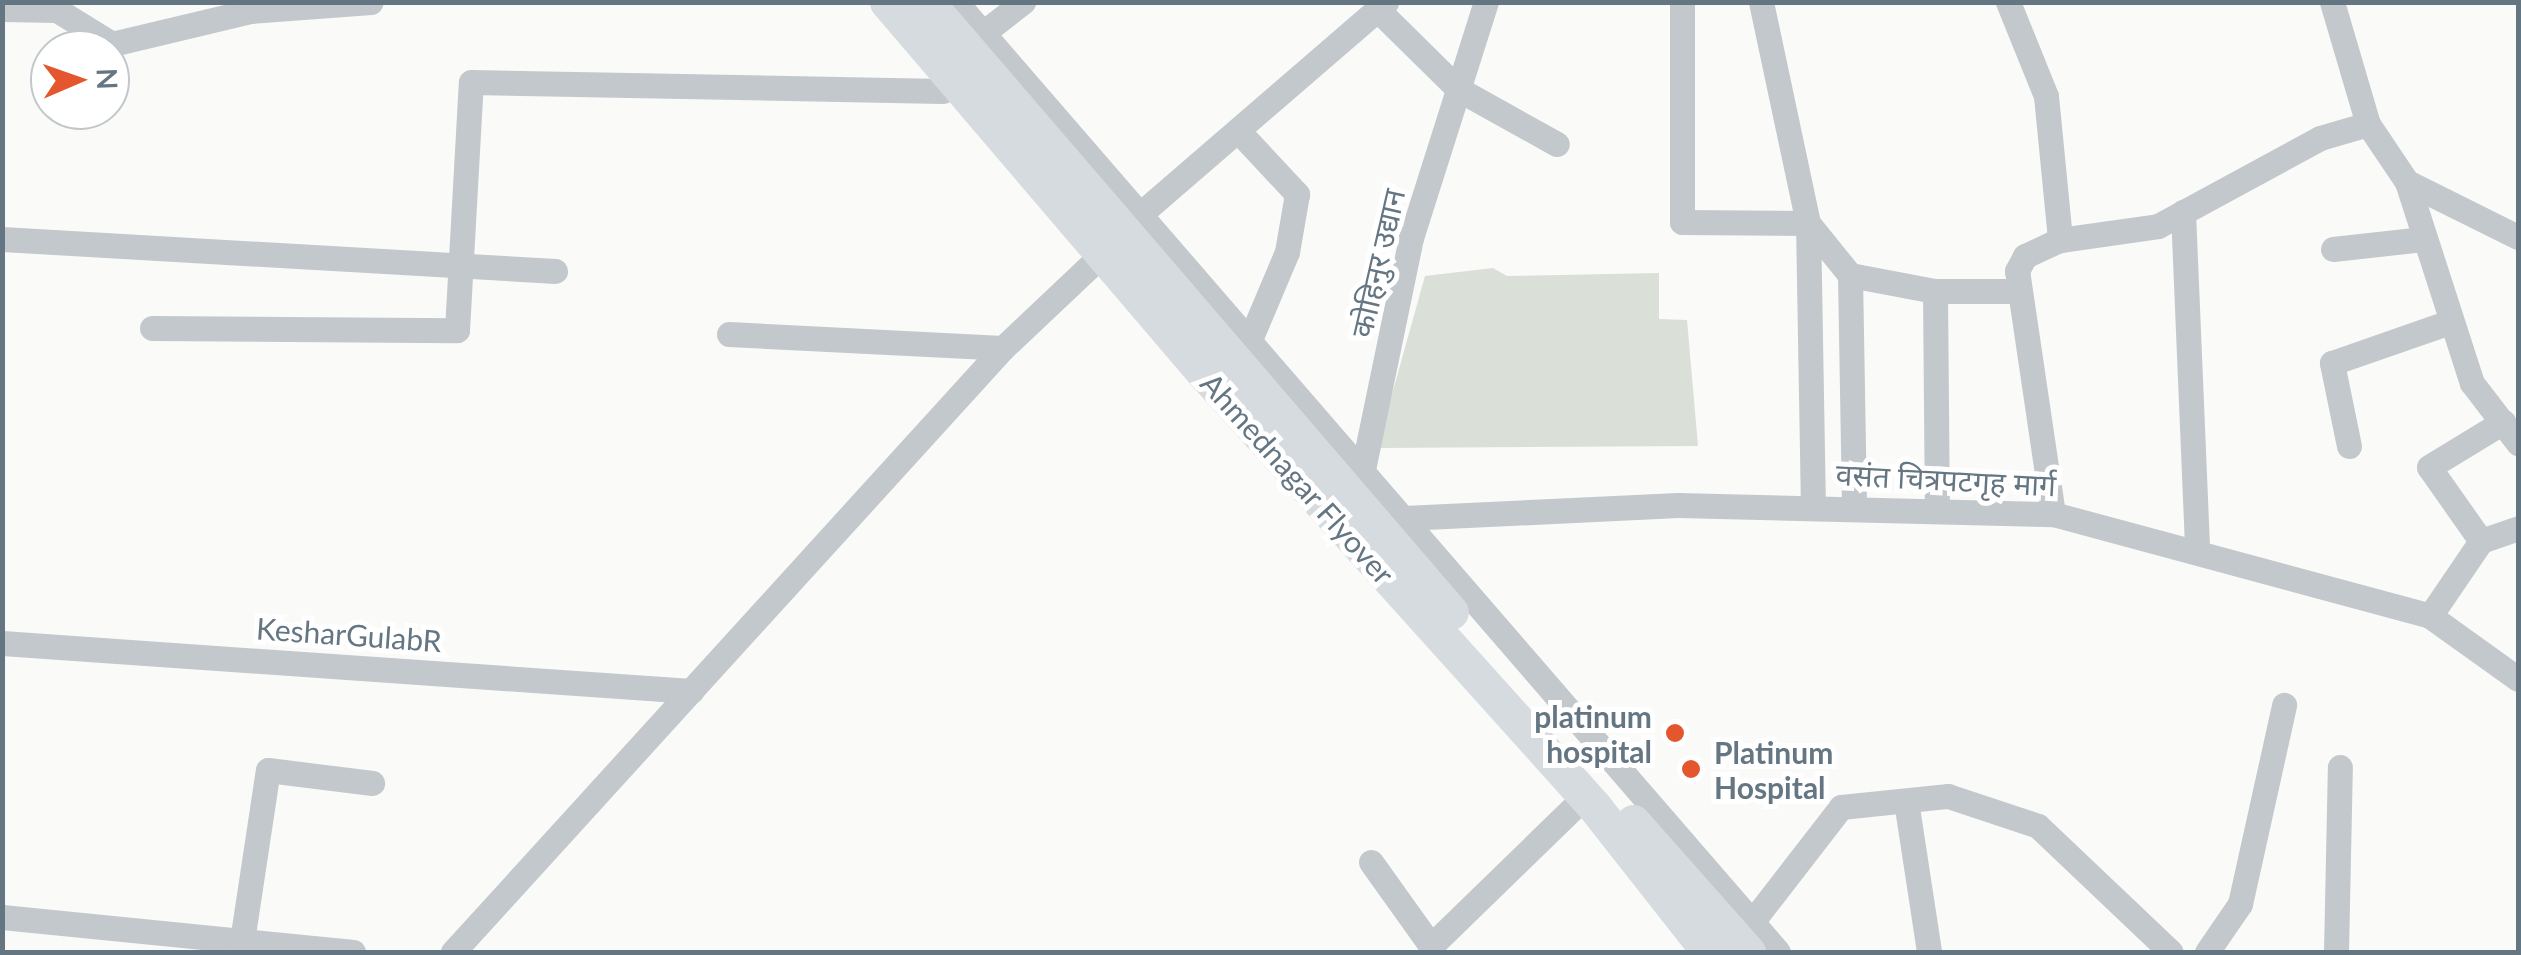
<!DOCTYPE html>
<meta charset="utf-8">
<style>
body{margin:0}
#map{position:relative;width:2521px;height:955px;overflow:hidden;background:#fafaf8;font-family:Lato,"Noto Sans Devanagari",sans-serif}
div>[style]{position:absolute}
.green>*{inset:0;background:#dadfd7}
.minor>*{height:25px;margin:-12.5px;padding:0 12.5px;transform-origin:12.5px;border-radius:12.5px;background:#c3c8cc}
.highway>*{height:35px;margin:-17.5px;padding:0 17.5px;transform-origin:17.5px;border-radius:17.5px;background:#d6dbdf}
.dots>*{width:28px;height:28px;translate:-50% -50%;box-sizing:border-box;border:5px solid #fff;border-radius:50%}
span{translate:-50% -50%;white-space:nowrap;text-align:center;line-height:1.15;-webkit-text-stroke:10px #fff;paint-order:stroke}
.street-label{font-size:30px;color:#657683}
.poi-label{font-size:30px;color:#657683;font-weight:700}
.right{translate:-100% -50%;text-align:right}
.left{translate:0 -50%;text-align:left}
.frame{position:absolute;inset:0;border:5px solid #657683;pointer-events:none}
.north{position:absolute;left:30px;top:30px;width:100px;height:100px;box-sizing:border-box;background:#fff;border:2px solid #c1c8cd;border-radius:50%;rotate:88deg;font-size:28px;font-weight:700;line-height:40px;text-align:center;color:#657683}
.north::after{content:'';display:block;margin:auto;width:35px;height:45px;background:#e4572e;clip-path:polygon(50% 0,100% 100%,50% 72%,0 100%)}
</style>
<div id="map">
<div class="green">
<i style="clip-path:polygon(1493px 268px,1507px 276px,1659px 273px,1659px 319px,1687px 320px,1698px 446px,1377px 448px,1425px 276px)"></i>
</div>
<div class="minor">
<i style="left:956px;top:2px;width:1256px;rotate:49.13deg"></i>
<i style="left:1682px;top:2px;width:220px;rotate:90deg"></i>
<i style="left:1682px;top:222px;width:126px;rotate:0.5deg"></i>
<i style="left:1808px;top:223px;width:281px;rotate:89deg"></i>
<i style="left:1761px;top:2px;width:226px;rotate:78deg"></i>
<i style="left:1808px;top:223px;width:67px;rotate:51.1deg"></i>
<i style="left:1850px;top:275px;width:86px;rotate:10.7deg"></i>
<i style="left:1935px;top:291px;width:84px"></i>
<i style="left:2008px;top:2px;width:101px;rotate:68deg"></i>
<i style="left:2046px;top:96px;width:145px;rotate:84.4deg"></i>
<i style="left:2332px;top:2px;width:127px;rotate:73.6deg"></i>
<i style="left:2368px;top:124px;width:70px;rotate:56.1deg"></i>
<i style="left:2407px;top:182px;width:211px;rotate:72.1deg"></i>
<i style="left:2472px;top:383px;width:76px;rotate:52.5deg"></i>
<i style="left:2px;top:9px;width:55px;rotate:1deg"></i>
<i style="left:57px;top:10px;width:65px;rotate:31.7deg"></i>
<i style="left:112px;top:44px;width:143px;rotate:-13.4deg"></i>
<i style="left:251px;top:11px;width:120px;rotate:-4.3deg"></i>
<i style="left:1378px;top:10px;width:112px;rotate:44.6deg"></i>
<i style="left:1458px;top:89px;width:113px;rotate:29.1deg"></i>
<i style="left:983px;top:33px;width:51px;rotate:-37.8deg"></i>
<i style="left:1242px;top:135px;width:81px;rotate:47deg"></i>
<i style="left:1297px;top:194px;width:59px;rotate:99.8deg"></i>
<i style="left:1287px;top:252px;width:90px;rotate:112.9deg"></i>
<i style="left:2407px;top:182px;width:124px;rotate:26.4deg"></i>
<i style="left:2183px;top:212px;width:336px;rotate:87.6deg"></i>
<i style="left:1138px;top:216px;width:328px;rotate:-40.8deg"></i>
<i style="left:2px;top:239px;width:554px;rotate:3.31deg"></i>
<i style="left:2333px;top:249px;width:91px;rotate:-6.3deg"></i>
<i style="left:1850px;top:275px;width:228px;rotate:89deg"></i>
<i style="left:1935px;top:291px;width:214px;rotate:89.5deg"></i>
<i style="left:152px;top:328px;width:305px;rotate:0.4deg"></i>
<i style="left:457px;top:330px;width:248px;rotate:-86.8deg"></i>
<i style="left:471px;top:82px;width:472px;rotate:1.1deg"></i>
<i style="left:729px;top:334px;width:274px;rotate:2.9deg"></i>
<i style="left:2349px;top:446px;width:85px;rotate:-101.6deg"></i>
<i style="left:2332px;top:363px;width:125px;rotate:-19.2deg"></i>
<i style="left:1360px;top:484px;width:251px;rotate:-78.3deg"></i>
<i style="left:1411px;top:238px;width:248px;rotate:-72.4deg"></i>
<i style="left:2053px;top:514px;width:246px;rotate:-98.4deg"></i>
<i style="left:2017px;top:271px;width:17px;rotate:-62deg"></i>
<i style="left:2025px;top:256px;width:38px;rotate:-25deg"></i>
<i style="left:2060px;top:240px;width:99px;rotate:-8.1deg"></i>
<i style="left:2158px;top:226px;width:184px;rotate:-28.5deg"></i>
<i style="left:2320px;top:138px;width:50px;rotate:-16.3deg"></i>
<i style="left:1394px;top:526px;width:13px;rotate:-39deg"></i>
<i style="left:1404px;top:518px;width:274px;rotate:-2.7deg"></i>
<i style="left:1678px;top:505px;width:375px;rotate:1.4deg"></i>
<i style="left:2053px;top:514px;width:391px;rotate:15.1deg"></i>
<i style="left:2430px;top:616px;width:108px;rotate:35.6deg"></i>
<i style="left:2481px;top:541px;width:90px;rotate:-125.1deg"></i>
<i style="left:2429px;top:467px;width:87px;rotate:-31.3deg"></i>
<i style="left:2430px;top:616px;width:91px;rotate:-55.8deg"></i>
<i style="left:2481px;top:541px;width:39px;rotate:-19deg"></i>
<i style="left:2px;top:643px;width:691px;rotate:3.99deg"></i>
<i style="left:1906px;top:801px;width:153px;rotate:81.3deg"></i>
<i style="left:1371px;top:862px;width:103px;rotate:54.5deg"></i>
<i style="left:1431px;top:946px;width:198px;rotate:-44.2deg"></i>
<i style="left:2px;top:917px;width:353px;rotate:5.7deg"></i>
<i style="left:1752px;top:922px;width:145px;rotate:-52.3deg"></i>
<i style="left:1841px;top:807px;width:108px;rotate:-5.9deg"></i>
<i style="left:1948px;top:796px;width:95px;rotate:18.4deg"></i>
<i style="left:2038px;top:826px;width:183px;rotate:43.5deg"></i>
<i style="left:242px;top:941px;width:173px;rotate:-81.4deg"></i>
<i style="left:268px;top:770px;width:105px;rotate:7.1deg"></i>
<i style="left:453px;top:952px;width:817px;rotate:-47.68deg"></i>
<i style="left:1003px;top:348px;width:124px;rotate:-43.4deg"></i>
<i style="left:2207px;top:952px;width:58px;rotate:-55.5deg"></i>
<i style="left:2240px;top:904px;width:204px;rotate:-77.5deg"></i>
<i style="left:2336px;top:952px;width:185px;rotate:-88.8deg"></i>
</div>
<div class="highway">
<i style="left:887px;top:2px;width:488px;rotate:49.5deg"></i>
<i style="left:1204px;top:373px;width:583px;rotate:47.99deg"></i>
<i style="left:1594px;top:806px;width:186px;rotate:51.8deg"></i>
<i style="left:927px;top:2px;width:804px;rotate:49.34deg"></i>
<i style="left:1633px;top:822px;width:174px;rotate:48.5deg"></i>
</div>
<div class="dots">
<i style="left:1675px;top:733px;background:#e4572e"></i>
<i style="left:1691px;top:769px;background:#e4572e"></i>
</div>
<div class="street-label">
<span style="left:1377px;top:263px;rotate:-77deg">कोहिनुर उद्यान</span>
<span style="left:1298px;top:478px;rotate:48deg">Ahmednagar Flyover</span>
<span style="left:1946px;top:479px;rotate:3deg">वसंत चित्रपटगृह मार्ग</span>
<span style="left:349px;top:634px;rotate:4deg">KesharGulabR</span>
</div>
<div class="poi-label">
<span class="right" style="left:1652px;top:733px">platinum<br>hospital</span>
<span class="left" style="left:1714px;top:769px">Platinum<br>Hospital</span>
</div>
<div class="frame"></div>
<div class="north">N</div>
</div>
